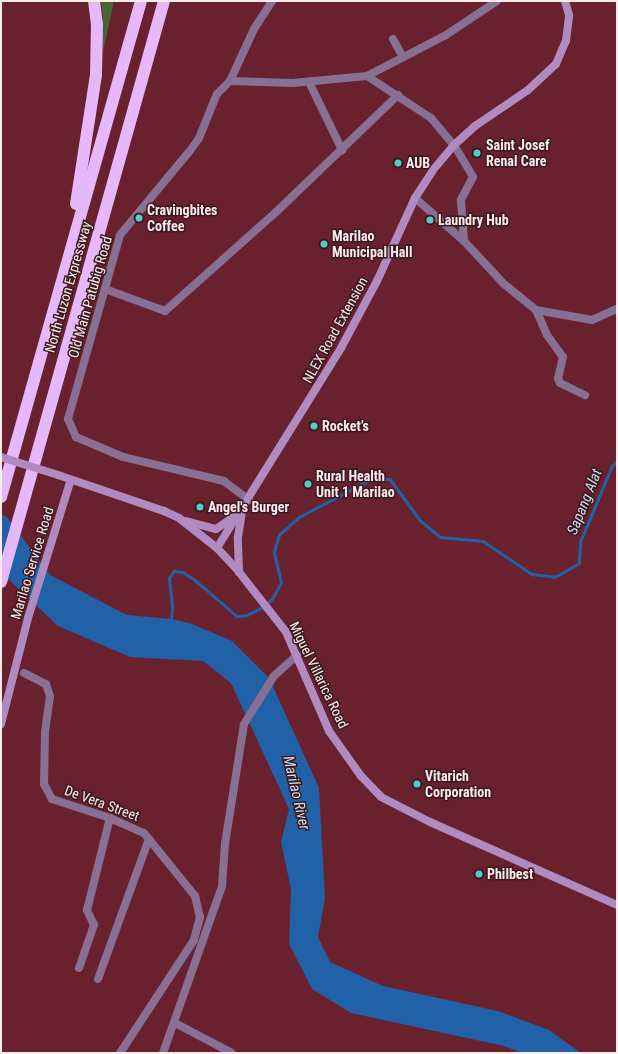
<!DOCTYPE html>
<meta charset="utf-8">
<style>
body{margin:0}
#map{position:relative;width:618px;height:1054px;overflow:hidden;background:#6a212e;font-family:"Roboto Condensed",sans-serif}
div>[style]{position:absolute}
.green>*{inset:0;background:#486434}
.water>*{inset:0;background:#2161a7}
.stream>*{height:2.5px;margin:-1.25px;padding:0 1.25px;transform-origin:1.25px;border-radius:1.25px;background:#2161a7}
.street>*{height:8px;margin:-4px;padding:0 4px;transform-origin:4px;border-radius:4px;background:#877093}
.secondary>*{height:8px;margin:-4px;padding:0 4px;transform-origin:4px;border-radius:4px;background:#af8bc2}
.highway>*{height:12px;margin:-6px;padding:0 6px;transform-origin:6px;border-radius:6px;background:#e4b8fb}
.secondary-bridge>*{height:8px;margin:-4px;padding:0 4px;transform-origin:4px;border-radius:4px;background:#af8bc2}
.dots>*{width:11px;height:11px;translate:-50% -50%;box-sizing:border-box;border:2px solid #3a1a1e;border-radius:50%}
span{translate:-50% -50%;white-space:nowrap;text-align:center;line-height:1.15;-webkit-text-stroke:3px #3a1a1e;paint-order:stroke}
.poi-label{font-size:14px;color:#fdeaeb;font-weight:700}
.left{translate:0 -50%;text-align:left}
.street-label{font-size:14px;color:#fdeaeb}
.water-label{font-size:15px;color:#cedef1;font-style:italic}
.frame{position:absolute;inset:0;border:2px solid #fdeaeb;pointer-events:none}
</style>
<div id="map">
<div class="green">
<i style="clip-path:polygon(101px 1px,114px 1px,103px 52px,97px 49px,103px 18px)"></i>
</div>
<div class="water">
<i style="clip-path:polygon(1px 514px,7px 517px,50px 575px,127px 615px,172px 619px,192px 624px,232px 641px,269px 678px,319px 788px,325px 898px,318px 937px,330px 962px,383px 986px,498px 1011px,549px 1030px,581px 1053px,522px 1053px,504px 1046px,351px 1013px,312px 989px,289px 944px,291px 889px,281px 842px,289px 809px,231px 683px,203px 661px,130px 657px,58px 626px,1px 572px)"></i>
</div>
<div class="stream">
<i style="left:171px;top:621px;width:14px;rotate:-86deg"></i>
<i style="left:172px;top:607px;width:29px;rotate:-96deg"></i>
<i style="left:169px;top:578px;width:9px;rotate:-54deg"></i>
<i style="left:174px;top:571px;width:9px;rotate:6deg"></i>
<i style="left:183px;top:572px;width:14px;rotate:34deg"></i>
<i style="left:195px;top:580px;width:55px;rotate:40.6deg"></i>
<i style="left:237px;top:616px;width:10px;rotate:-6deg"></i>
<i style="left:247px;top:615px;width:16px;rotate:-27deg"></i>
<i style="left:261px;top:608px;width:14px;rotate:-39deg"></i>
<i style="left:272px;top:599px;width:18px;rotate:-61deg"></i>
<i style="left:281px;top:583px;width:32px;rotate:-103deg"></i>
<i style="left:274px;top:552px;width:18px;rotate:-74deg"></i>
<i style="left:279px;top:535px;width:27px;rotate:-42deg"></i>
<i style="left:299px;top:517px;width:84px;rotate:-27.8deg"></i>
<i style="left:373px;top:478px;width:17px;rotate:3deg"></i>
<i style="left:390px;top:479px;width:51px;rotate:53.8deg"></i>
<i style="left:420px;top:520px;width:26px;rotate:40deg"></i>
<i style="left:440px;top:537px;width:43px;rotate:5.3deg"></i>
<i style="left:483px;top:541px;width:59px;rotate:34deg"></i>
<i style="left:532px;top:574px;width:23px;rotate:7deg"></i>
<i style="left:555px;top:577px;width:28px;rotate:-30deg"></i>
<i style="left:579px;top:563px;width:21px;rotate:-87deg"></i>
<i style="left:580px;top:542px;width:82px;rotate:-67.2deg"></i>
<i style="left:612px;top:466px;width:7px;rotate:-45deg"></i>
</div>
<div class="street">
<i style="left:393px;top:39px;width:21px;rotate:61deg"></i>
<i style="left:367px;top:76px;width:77px;rotate:33.3deg"></i>
<i style="left:431px;top:118px;width:35px;rotate:50deg"></i>
<i style="left:454px;top:145px;width:37px;rotate:59deg"></i>
<i style="left:473px;top:177px;width:26px;rotate:118deg"></i>
<i style="left:461px;top:200px;width:41px;rotate:85.8deg"></i>
<i style="left:464px;top:241px;width:59px;rotate:47.1deg"></i>
<i style="left:504px;top:284px;width:41px;rotate:39.1deg"></i>
<i style="left:536px;top:310px;width:27px;rotate:66deg"></i>
<i style="left:547px;top:335px;width:27px;rotate:54deg"></i>
<i style="left:563px;top:357px;width:22px;rotate:103deg"></i>
<i style="left:558px;top:378px;width:5px;rotate:68deg"></i>
<i style="left:560px;top:383px;width:28px;rotate:26deg"></i>
<i style="left:230px;top:81px;width:57px;rotate:-65.2deg"></i>
<i style="left:254px;top:29px;width:33px;rotate:-57deg"></i>
<i style="left:309px;top:82px;width:76px;rotate:64.1deg"></i>
<i style="left:415px;top:198px;width:65px;rotate:41.3deg"></i>
<i style="left:105px;top:289px;width:64px;rotate:20.1deg"></i>
<i style="left:165px;top:311px;width:146px;rotate:-41.7deg"></i>
<i style="left:274px;top:214px;width:172px;rotate:-43.8deg"></i>
<i style="left:536px;top:310px;width:57px;rotate:10.1deg"></i>
<i style="left:592px;top:320px;width:27px;rotate:-24deg"></i>
<i style="left:249px;top:500px;width:31px;rotate:-143deg"></i>
<i style="left:224px;top:481px;width:104px;rotate:-166.6deg"></i>
<i style="left:123px;top:457px;width:51px;rotate:-156.9deg"></i>
<i style="left:76px;top:437px;width:20px;rotate:-114deg"></i>
<i style="left:68px;top:419px;width:191px;rotate:-74.2deg"></i>
<i style="left:120px;top:235px;width:108px;rotate:-50.3deg"></i>
<i style="left:189px;top:152px;width:17px;rotate:-54deg"></i>
<i style="left:199px;top:138px;width:48px;rotate:-67.8deg"></i>
<i style="left:217px;top:94px;width:18px;rotate:-45deg"></i>
<i style="left:230px;top:81px;width:63px;rotate:1.8deg"></i>
<i style="left:293px;top:83px;width:74px;rotate:-5.4deg"></i>
<i style="left:367px;top:76px;width:89px;rotate:-27.4deg"></i>
<i style="left:446px;top:35px;width:61px;rotate:-33.7deg"></i>
<i style="left:24px;top:673px;width:25px;rotate:27deg"></i>
<i style="left:46px;top:684px;width:13px;rotate:72deg"></i>
<i style="left:50px;top:696px;width:37px;rotate:98deg"></i>
<i style="left:45px;top:733px;width:51px;rotate:91.1deg"></i>
<i style="left:44px;top:784px;width:17px;rotate:62deg"></i>
<i style="left:52px;top:799px;width:61px;rotate:18.1deg"></i>
<i style="left:110px;top:818px;width:37px;rotate:24deg"></i>
<i style="left:144px;top:833px;width:81px;rotate:51deg"></i>
<i style="left:195px;top:896px;width:22px;rotate:77deg"></i>
<i style="left:200px;top:917px;width:24px;rotate:105deg"></i>
<i style="left:194px;top:940px;width:135px;rotate:123.2deg"></i>
<i style="left:79px;top:968px;width:46px;rotate:-70.8deg"></i>
<i style="left:94px;top:925px;width:17px;rotate:-115deg"></i>
<i style="left:87px;top:910px;width:95px;rotate:-76deg"></i>
<i style="left:98px;top:979px;width:149px;rotate:-70deg"></i>
<i style="left:175px;top:1023px;width:64px;rotate:27.8deg"></i>
<i style="left:163px;top:1053px;width:177px;rotate:-70.5deg"></i>
<i style="left:222px;top:886px;width:42px;rotate:-85.9deg"></i>
<i style="left:225px;top:844px;width:121px;rotate:-81deg"></i>
<i style="left:244px;top:724px;width:57px;rotate:-58deg"></i>
<i style="left:274px;top:676px;width:31px;rotate:-42deg"></i>
</div>
<div class="secondary">
<i style="left:58px;top:475px;width:112px;rotate:18.8deg"></i>
<i style="left:164px;top:511px;width:17px;rotate:25deg"></i>
<i style="left:179px;top:518px;width:48px;rotate:38.3deg"></i>
<i style="left:217px;top:548px;width:33px;rotate:47deg"></i>
<i style="left:239px;top:572px;width:76px;rotate:51.9deg"></i>
<i style="left:286px;top:632px;width:108px;rotate:66.5deg"></i>
<i style="left:329px;top:731px;width:55px;rotate:54.6deg"></i>
<i style="left:361px;top:776px;width:29px;rotate:46deg"></i>
<i style="left:381px;top:797px;width:55px;rotate:27deg"></i>
<i style="left:430px;top:822px;width:205px;rotate:23.9deg"></i>
<i style="left:186px;top:521px;width:31px;rotate:15deg"></i>
<i style="left:216px;top:529px;width:23px;rotate:-34deg"></i>
<i style="left:217px;top:548px;width:235px;rotate:-58.2deg"></i>
<i style="left:341px;top:348px;width:76px;rotate:-61.8deg"></i>
<i style="left:377px;top:281px;width:91px;rotate:-65.4deg"></i>
<i style="left:415px;top:198px;width:33px;rotate:-57deg"></i>
<i style="left:433px;top:170px;width:33px;rotate:-50deg"></i>
<i style="left:454px;top:145px;width:28px;rotate:-42deg"></i>
<i style="left:475px;top:126px;width:64px;rotate:-34.2deg"></i>
<i style="left:528px;top:90px;width:38px;rotate:-43deg"></i>
<i style="left:556px;top:64px;width:25px;rotate:-67deg"></i>
<i style="left:566px;top:41px;width:26px;rotate:-83deg"></i>
<i style="left:569px;top:15px;width:15px;rotate:-106deg"></i>
<i style="left:239px;top:572px;width:35px;rotate:-92deg"></i>
<i style="left:238px;top:537px;width:24px;rotate:-81deg"></i>
<i style="left:1px;top:724px;width:109px;rotate:-75.7deg"></i>
<i style="left:28px;top:618px;width:145px;rotate:-72.8deg"></i>
</div>
<div class="highway">
<i style="left:76px;top:204px;width:131px;rotate:-81.2deg"></i>
<i style="left:96px;top:75px;width:50px;rotate:-88.9deg"></i>
<i style="left:97px;top:25px;width:24px;rotate:-97deg"></i>
<i style="left:1px;top:497px;width:515px;rotate:-74.24deg"></i>
<i style="left:1px;top:582px;width:603px;rotate:-74.33deg"></i>
</div>
<div class="secondary-bridge">
<i style="left:1px;top:457px;width:60px;rotate:17.5deg"></i>
</div>
<div class="dots">
<i style="left:477px;top:153px;background:#53cdcb"></i>
<i style="left:398px;top:163px;background:#53cdcb"></i>
<i style="left:139px;top:218px;background:#53cdcb"></i>
<i style="left:430px;top:220px;background:#53cdcb"></i>
<i style="left:324px;top:244px;background:#53cdcb"></i>
<i style="left:314px;top:426px;background:#53cdcb"></i>
<i style="left:308px;top:484px;background:#53cdcb"></i>
<i style="left:200px;top:507px;background:#53cdcb"></i>
<i style="left:417px;top:784px;background:#53cdcb"></i>
<i style="left:479px;top:874px;background:#53cdcb"></i>
</div>
<div class="poi-label">
<span class="left" style="left:486px;top:153px">Saint Josef<br>Renal Care</span>
<span class="left" style="left:406px;top:163px">AUB</span>
<span class="left" style="left:147px;top:218px">Cravingbites<br>Coffee</span>
<span class="left" style="left:438px;top:220px">Laundry Hub</span>
<span class="left" style="left:332px;top:244px">Marilao<br>Municipal Hall</span>
<span class="left" style="left:322px;top:426px">Rocket’s</span>
<span class="left" style="left:316px;top:484px">Rural Health<br>Unit 1 Marilao</span>
<span class="left" style="left:208px;top:507px">Angel's Burger</span>
<span class="left" style="left:425px;top:784px">Vitarich<br>Corporation</span>
<span class="left" style="left:487px;top:874px">Philbest</span>
</div>
<div class="street-label">
<span style="left:68px;top:287px;rotate:-74deg">North Luzon Expressway</span>
<span style="left:90px;top:297px;rotate:-74deg">Old Main Patubig Road</span>
<span style="left:335px;top:330px;rotate:-61deg">NLEX Road Extension</span>
<span style="left:32px;top:563px;rotate:-73deg">Marilao Service Road</span>
<span style="left:319px;top:675px;rotate:64deg">Miguel Villarica Road</span>
<span style="left:102px;top:803px;rotate:20deg">De Vera Street</span>
</div>
<div class="water-label">
<span style="left:585px;top:502px;rotate:-68deg">Sapang Alat</span>
<span style="left:296px;top:793px;rotate:77deg">Marilao River</span>
</div>
<div class="frame"></div>
</div>
